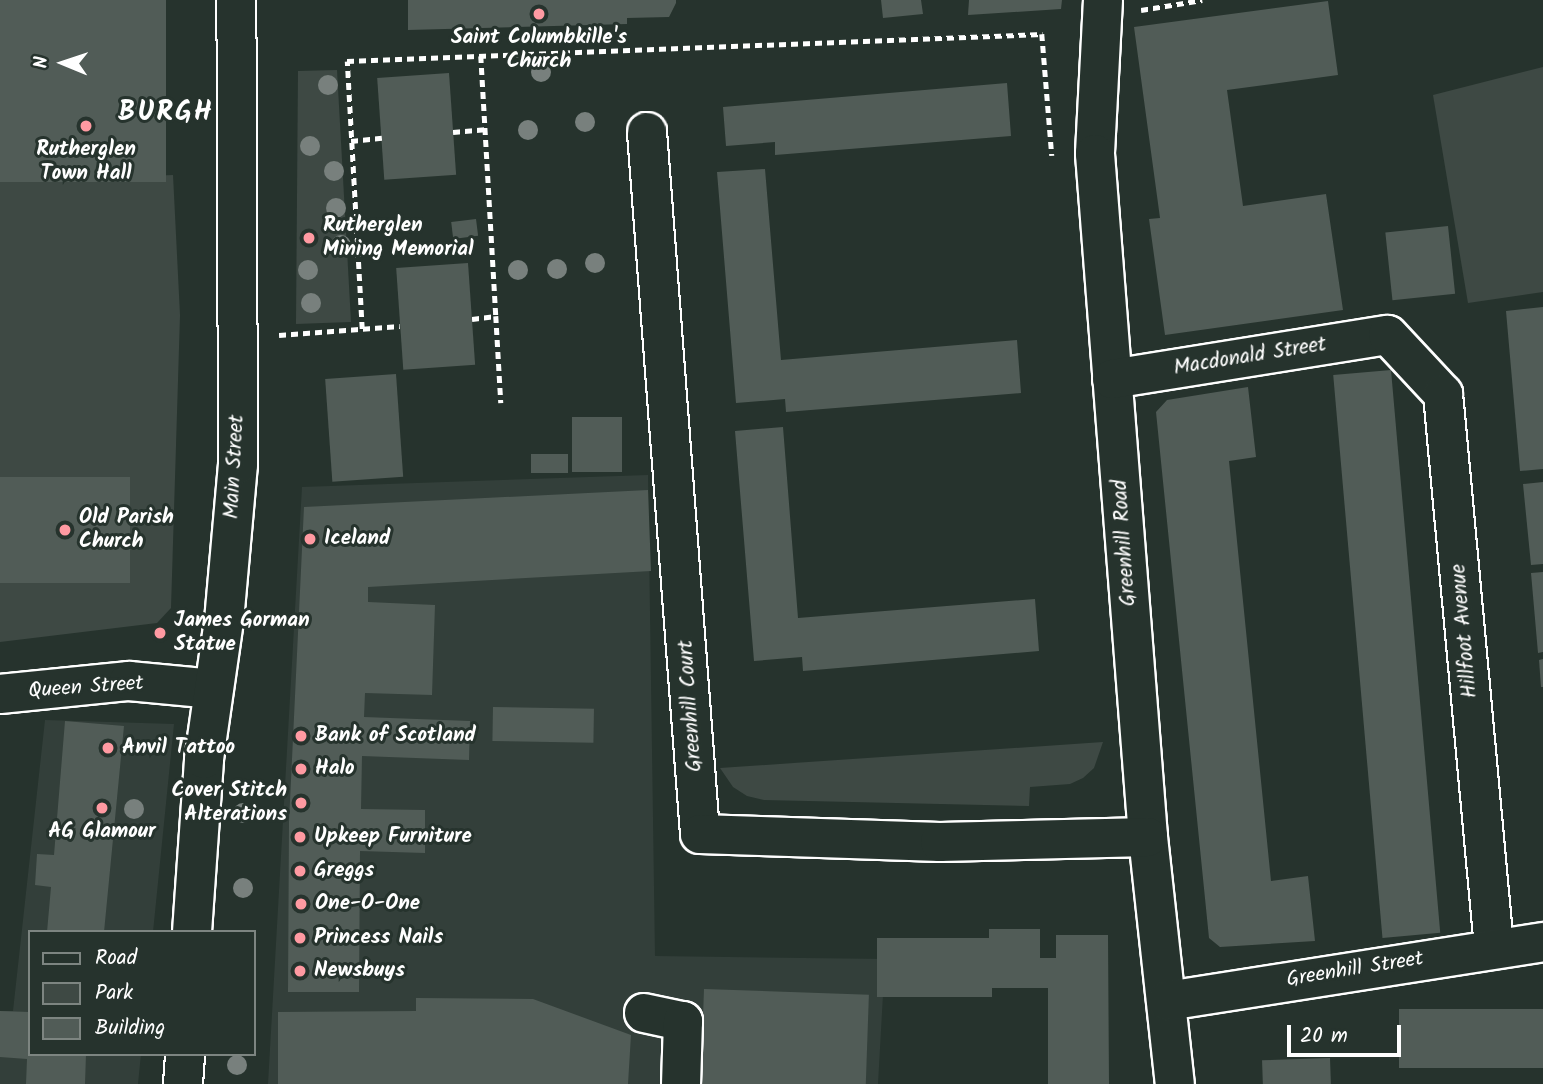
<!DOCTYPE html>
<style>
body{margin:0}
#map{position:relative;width:1543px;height:1084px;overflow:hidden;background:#26332d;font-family:Kalam,sans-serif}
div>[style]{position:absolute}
.built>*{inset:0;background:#333f3a}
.green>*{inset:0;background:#3e4944}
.building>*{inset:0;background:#515c57;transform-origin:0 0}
.path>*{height:4.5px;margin-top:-2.25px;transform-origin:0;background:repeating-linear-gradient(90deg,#fff 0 7px,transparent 0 12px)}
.roads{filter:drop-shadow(2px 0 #fff) drop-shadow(-2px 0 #fff) drop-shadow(0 2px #fff) drop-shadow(0 -2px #fff)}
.minor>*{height:38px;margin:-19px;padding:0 19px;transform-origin:19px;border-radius:19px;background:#26332d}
.major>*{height:38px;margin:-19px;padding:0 19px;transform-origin:19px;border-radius:19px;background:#26332d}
.trees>*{width:20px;height:20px;margin:-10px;border-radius:50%;background:#78807d}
.dots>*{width:19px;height:19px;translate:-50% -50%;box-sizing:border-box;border:4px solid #26332d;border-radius:50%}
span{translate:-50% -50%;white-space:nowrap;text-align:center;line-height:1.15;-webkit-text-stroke:6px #26332d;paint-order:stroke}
.poi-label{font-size:21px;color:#fff;font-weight:700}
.left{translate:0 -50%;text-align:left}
.right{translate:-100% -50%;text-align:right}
.street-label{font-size:21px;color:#fff}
.district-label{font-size:28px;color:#fff;font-weight:700;letter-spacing:2px}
.legend{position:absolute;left:28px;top:930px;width:228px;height:126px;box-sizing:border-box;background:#26332d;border:2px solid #7d8581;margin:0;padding:9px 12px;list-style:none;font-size:21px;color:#fff}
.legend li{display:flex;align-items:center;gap:14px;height:35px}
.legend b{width:35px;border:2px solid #7d8581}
.north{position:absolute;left:28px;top:28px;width:70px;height:70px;-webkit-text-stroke:5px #26332d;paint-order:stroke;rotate:272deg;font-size:19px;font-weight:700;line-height:28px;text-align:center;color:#fff}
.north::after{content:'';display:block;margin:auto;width:24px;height:32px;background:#fff;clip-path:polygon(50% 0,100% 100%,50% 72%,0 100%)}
.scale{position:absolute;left:1287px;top:1025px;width:114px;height:32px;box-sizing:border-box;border:4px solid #fff;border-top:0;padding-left:9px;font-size:21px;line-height:24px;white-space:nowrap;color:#fff;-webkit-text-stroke:5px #26332d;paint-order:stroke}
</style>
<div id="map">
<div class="built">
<i style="clip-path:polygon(648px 475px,655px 956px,885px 959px,878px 1084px,268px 1084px,302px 487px)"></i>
<i style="clip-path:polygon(45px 720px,174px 724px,153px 932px,30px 932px,30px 1054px,141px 1054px,138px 1084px,0 1084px,0 1011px,13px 1011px)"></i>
</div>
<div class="green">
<i style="clip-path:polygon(1543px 67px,1543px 292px,1468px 303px,1433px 95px)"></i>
<i style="clip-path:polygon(337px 70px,351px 322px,296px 324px,298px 71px)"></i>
<i style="clip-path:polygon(173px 175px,180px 315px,171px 608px,157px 623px,0 642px,0 182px)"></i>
<i style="clip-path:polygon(1103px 742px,1094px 768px,1083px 778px,1070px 784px,1030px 787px,1029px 806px,764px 800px,747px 796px,733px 787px,720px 768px)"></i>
</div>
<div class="building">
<i style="left:0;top:0;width:166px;height:182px"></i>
<i style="clip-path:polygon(408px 0,676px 0,676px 3px,669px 17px,627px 18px,627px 24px,408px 30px)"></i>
<i style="clip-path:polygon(881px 0,921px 0,923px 14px,883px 18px)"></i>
<i style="clip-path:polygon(969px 0,1062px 0,1061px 9px,968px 15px)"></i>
<i style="clip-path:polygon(1328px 1px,1338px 75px,1227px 90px,1243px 206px,1326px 194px,1343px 310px,1165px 335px,1149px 219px,1160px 218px,1134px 27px)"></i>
<i style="left:449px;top:73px;width:102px;height:72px;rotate:86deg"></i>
<i style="clip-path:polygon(1007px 83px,1011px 136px,775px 155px,775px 142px,726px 146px,723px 107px)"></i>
<i style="clip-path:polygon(765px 169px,781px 360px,1017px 340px,1021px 393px,786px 412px,785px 399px,736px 403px,717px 172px)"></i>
<i style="left:476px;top:219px;width:17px;height:25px;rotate:83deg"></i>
<i style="left:1448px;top:226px;width:68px;height:63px;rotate:84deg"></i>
<i style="left:468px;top:263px;width:102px;height:72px;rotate:86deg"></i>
<i style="clip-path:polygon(1543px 307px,1543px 469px,1520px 471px,1506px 311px)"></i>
<i style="left:1391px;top:370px;width:565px;height:58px;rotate:85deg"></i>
<i style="left:396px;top:374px;width:103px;height:71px;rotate:86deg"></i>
<i style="clip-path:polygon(1248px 387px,1256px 457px,1229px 461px,1271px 881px,1308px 876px,1315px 941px,1220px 947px,1209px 938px,1156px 412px,1167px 400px)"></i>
<i style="left:572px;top:417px;width:50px;height:55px"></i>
<i style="clip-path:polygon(783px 427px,798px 618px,1035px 599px,1039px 651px,803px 671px,802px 657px,754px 661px,735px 431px)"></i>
<i style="left:531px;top:454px;width:37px;height:19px"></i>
<i style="left:0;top:477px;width:130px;height:106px"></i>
<i style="clip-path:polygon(1543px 482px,1543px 564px,1531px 565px,1523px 484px)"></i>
<i style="clip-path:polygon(648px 490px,651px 571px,368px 587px,368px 602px,435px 605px,432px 695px,365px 693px,364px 717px,470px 721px,469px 760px,362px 756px,361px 809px,425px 810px,425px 853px,360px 851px,359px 992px,288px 992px,289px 822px,304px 507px)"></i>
<i style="clip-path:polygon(1543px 572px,1543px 652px,1538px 653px,1531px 573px)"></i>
<i style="clip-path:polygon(1543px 659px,1543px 687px,1541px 687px,1539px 660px)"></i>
<i style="left:493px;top:707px;width:101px;height:34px;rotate:1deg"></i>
<i style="clip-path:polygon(65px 721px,124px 726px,104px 932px,47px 932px,51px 887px,35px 885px,37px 854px,54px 855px)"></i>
<i style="clip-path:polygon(989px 929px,1040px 929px,1040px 958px,1056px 958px,1056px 935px,1108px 935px,1109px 1084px,1048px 1084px,1048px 988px,992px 988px,992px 997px,877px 997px,877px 938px,989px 938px)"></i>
<i style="left:704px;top:989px;width:165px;height:95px;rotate:2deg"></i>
<i style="clip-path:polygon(416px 998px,533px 999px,631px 1035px,628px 1084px,278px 1084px,278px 1012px,416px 1011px)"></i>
<i style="left:1543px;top:1009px;width:59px;height:144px;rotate:90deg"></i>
<i style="clip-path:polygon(0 1011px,30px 1012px,30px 1054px,86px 1054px,85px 1084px,26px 1084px,27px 1059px,0 1057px)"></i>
<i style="left:1330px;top:1058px;width:26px;height:68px;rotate:88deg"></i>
</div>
<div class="path">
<i style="left:1141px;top:10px;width:62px;rotate:-9.3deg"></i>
<i style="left:481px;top:56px;width:260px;rotate:86.7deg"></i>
<i style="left:453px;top:132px;width:32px;rotate:-5deg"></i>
<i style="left:351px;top:141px;width:31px;rotate:-6deg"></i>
<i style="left:472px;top:319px;width:24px;rotate:-7deg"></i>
<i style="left:496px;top:316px;width:87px;rotate:86.7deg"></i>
<i style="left:362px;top:329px;width:268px;rotate:-93.2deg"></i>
<i style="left:347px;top:61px;width:696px;rotate:-2.22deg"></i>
<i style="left:1042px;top:34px;width:122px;rotate:85.3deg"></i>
<i style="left:279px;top:335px;width:121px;rotate:-4.3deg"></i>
</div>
<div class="roads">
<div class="minor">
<i style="left:1103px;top:0;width:154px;rotate:93deg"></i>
<i style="left:1095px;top:154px;width:685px;rotate:85.56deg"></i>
<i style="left:1148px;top:837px;width:248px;rotate:83.8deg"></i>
<i style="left:647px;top:132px;width:704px;rotate:85.68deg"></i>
<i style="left:700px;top:834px;width:240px;rotate:1.9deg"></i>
<i style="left:940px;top:842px;width:208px;rotate:-1.4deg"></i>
<i style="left:1112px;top:379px;width:279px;rotate:-9.1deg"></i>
<i style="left:1388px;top:335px;width:81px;rotate:47deg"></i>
<i style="left:1443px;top:394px;width:555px;rotate:84.73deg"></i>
<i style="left:0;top:694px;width:130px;rotate:-5.8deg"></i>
<i style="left:129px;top:681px;width:85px;rotate:5.4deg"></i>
<i style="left:1167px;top:1001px;width:381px;rotate:-8.9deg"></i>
<i style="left:644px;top:1013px;width:40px;rotate:12deg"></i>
<i style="left:683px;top:1021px;width:63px;rotate:91.8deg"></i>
</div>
<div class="major">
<i style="left:192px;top:932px;width:173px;rotate:-86deg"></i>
<i style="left:204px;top:759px;width:139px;rotate:-81.8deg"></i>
<i style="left:224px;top:621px;width:157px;rotate:-84.9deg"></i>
<i style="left:238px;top:465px;width:465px;rotate:-90.2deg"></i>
<i style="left:183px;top:1084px;width:30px;rotate:-86deg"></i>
</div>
</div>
<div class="trees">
<i style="left:541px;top:72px"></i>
<i style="left:328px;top:85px"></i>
<i style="left:585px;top:122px"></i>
<i style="left:528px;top:130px"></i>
<i style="left:310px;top:146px"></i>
<i style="left:334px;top:171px"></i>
<i style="left:336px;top:208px"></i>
<i style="left:341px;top:245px"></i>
<i style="left:595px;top:263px"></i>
<i style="left:557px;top:269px"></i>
<i style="left:308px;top:270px"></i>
<i style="left:518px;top:270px"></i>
<i style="left:311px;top:303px"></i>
<i style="left:134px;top:809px"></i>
<i style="left:243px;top:813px"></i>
<i style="left:243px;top:888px"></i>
<i style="left:237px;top:1065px"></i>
</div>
<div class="dots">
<i style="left:539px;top:14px;background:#ff9aa2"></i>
<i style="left:86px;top:126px;background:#ff9aa2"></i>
<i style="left:309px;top:238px;background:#ff9aa2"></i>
<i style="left:65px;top:530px;background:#ff9aa2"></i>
<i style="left:310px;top:539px;background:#ff9aa2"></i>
<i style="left:160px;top:633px;background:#ff9aa2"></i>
<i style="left:301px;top:736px;background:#ff9aa2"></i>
<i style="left:108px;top:748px;background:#ff9aa2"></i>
<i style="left:301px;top:769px;background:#ff9aa2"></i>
<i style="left:301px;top:803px;background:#ff9aa2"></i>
<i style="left:102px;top:808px;background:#ff9aa2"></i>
<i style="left:300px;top:837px;background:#ff9aa2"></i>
<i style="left:300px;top:871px;background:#ff9aa2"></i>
<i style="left:301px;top:904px;background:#ff9aa2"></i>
<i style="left:300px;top:938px;background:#ff9aa2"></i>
<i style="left:300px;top:971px;background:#ff9aa2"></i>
</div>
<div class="poi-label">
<span style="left:539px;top:50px">Saint Columbkille's<br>Church</span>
<span style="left:86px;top:162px">Rutherglen<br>Town Hall</span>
<span class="left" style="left:323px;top:238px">Rutherglen<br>Mining Memorial</span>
<span class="left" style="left:79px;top:530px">Old Parish<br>Church</span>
<span class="left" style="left:324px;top:539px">Iceland</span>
<span class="left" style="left:174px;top:633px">James Gorman<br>Statue</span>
<span class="left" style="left:315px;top:736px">Bank of Scotland</span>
<span class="left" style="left:122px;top:748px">Anvil Tattoo</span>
<span class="left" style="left:315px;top:769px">Halo</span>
<span class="right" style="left:287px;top:803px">Cover Stitch<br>Alterations</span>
<span style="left:102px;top:832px">AG Glamour</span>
<span class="left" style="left:314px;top:837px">Upkeep Furniture</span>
<span class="left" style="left:314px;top:871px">Greggs</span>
<span class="left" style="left:315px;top:904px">One-O-One</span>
<span class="left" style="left:314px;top:938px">Princess Nails</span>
<span class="left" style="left:314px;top:971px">Newsbuys</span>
</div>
<div class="street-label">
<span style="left:1250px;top:357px;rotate:-9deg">Macdonald Street</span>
<span style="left:235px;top:467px;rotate:-87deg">Main Street</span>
<span style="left:1125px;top:543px;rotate:-94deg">Greenhill Road</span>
<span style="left:1465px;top:631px;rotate:-95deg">Hillfoot Avenue</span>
<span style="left:86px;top:688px;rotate:-4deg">Queen Street</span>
<span style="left:691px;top:706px;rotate:-94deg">Greenhill Court</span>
<span style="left:1355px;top:970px;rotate:-9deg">Greenhill Street</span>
</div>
<div class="district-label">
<span style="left:166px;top:113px">BURGH</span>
</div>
<ul class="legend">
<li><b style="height:9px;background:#26332d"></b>Road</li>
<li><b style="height:19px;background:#3e4944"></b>Park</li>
<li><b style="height:19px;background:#515c57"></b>Building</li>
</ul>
<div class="north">N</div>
<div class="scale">20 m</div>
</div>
